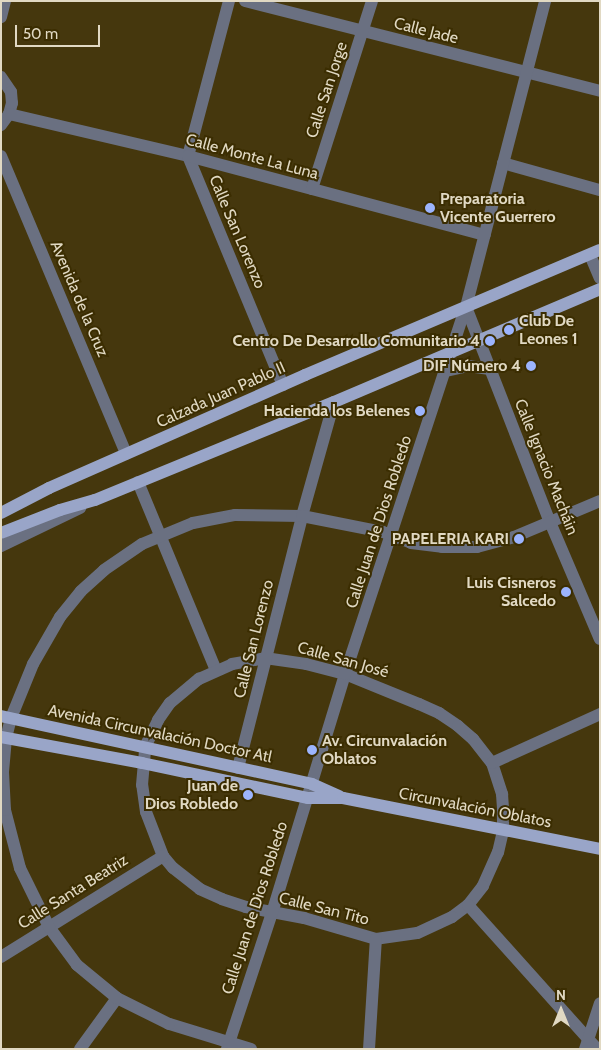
<!DOCTYPE html>
<meta charset="utf-8">
<style>
body{margin:0}
#map{position:relative;width:601px;height:1050px;overflow:hidden;background:#45370d;font-family:Cabin,sans-serif}
div>[style]{position:absolute}
.minor>*{height:12px;margin:-6px;padding:0 6px;transform-origin:6px;border-radius:6px;background:#6a7081}
.major>*{height:12px;margin:-6px;padding:0 6px;transform-origin:6px;border-radius:6px;background:#99a5c8}
.dots>*{width:14px;height:14px;translate:-50% -50%;box-sizing:border-box;border:2px solid #3b2d01;border-radius:50%}
span{translate:-50% -50%;white-space:nowrap;text-align:center;line-height:1.15;-webkit-text-stroke:4px #3b2d01;paint-order:stroke}
.street-label{font-size:16px;color:#e1d9c3}
.poi-label{font-size:16px;color:#e1d9c3;font-weight:700}
.left{translate:0 -50%;text-align:left}
.right{translate:-100% -50%;text-align:right}
.frame{position:absolute;inset:0;border:2px solid #e1d9c3;pointer-events:none}
.north{position:absolute;left:536px;top:985px;width:50px;height:50px;-webkit-text-stroke:4px #3b2d01;paint-order:stroke;rotate:0deg;font-size:14px;font-weight:700;line-height:20px;text-align:center;color:#e1d9c3}
.north::after{content:'';display:block;margin:auto;width:18px;height:22px;background:#e1d9c3;clip-path:polygon(50% 0,100% 100%,50% 72%,0 100%)}
.scale{position:absolute;left:15px;top:25px;width:85px;height:22px;box-sizing:border-box;border:2px solid #e1d9c3;border-top:0;padding-left:6px;font-size:15px;line-height:18px;white-space:nowrap;color:#e1d9c3;-webkit-text-stroke:4px #3b2d01;paint-order:stroke}
</style>
<div id="map">
<div class="minor">
<i style="left:229px;top:1px;width:160px;rotate:104.8deg"></i>
<i style="left:188px;top:156px;width:248px;rotate:67.5deg"></i>
<i style="left:245px;top:1px;width:366px;rotate:14.2deg"></i>
<i style="left:1px;top:17px;width:16px;rotate:-76deg"></i>
<i style="left:1px;top:77px;width:18px;rotate:56deg"></i>
<i style="left:11px;top:92px;width:11px;rotate:85deg"></i>
<i style="left:12px;top:103px;width:11px;rotate:105deg"></i>
<i style="left:9px;top:114px;width:14px;rotate:126deg"></i>
<i style="left:9px;top:114px;width:184px;rotate:13.2deg"></i>
<i style="left:188px;top:156px;width:307px;rotate:14.9deg"></i>
<i style="left:1px;top:156px;width:323px;rotate:67.2deg"></i>
<i style="left:503px;top:163px;width:101px;rotate:15.6deg"></i>
<i style="left:312px;top:189px;width:197px;rotate:-72.3deg"></i>
<i style="left:590px;top:255px;width:25px;rotate:67deg"></i>
<i style="left:466px;top:307px;width:231px;rotate:68.7deg"></i>
<i style="left:550px;top:522px;width:127px;rotate:66.9deg"></i>
<i style="left:446px;top:371px;width:23px;rotate:-13deg"></i>
<i style="left:468px;top:366px;width:22px;rotate:8deg"></i>
<i style="left:138px;top:482px;width:204px;rotate:67.5deg"></i>
<i style="left:1px;top:546px;width:88px;rotate:-25.7deg"></i>
<i style="left:265px;top:658px;width:41px;rotate:8.3deg"></i>
<i style="left:306px;top:664px;width:40px;rotate:14.4deg"></i>
<i style="left:345px;top:674px;width:80px;rotate:22.1deg"></i>
<i style="left:419px;top:704px;width:22px;rotate:24deg"></i>
<i style="left:439px;top:713px;width:23px;rotate:34deg"></i>
<i style="left:458px;top:726px;width:20px;rotate:41deg"></i>
<i style="left:473px;top:739px;width:31px;rotate:52deg"></i>
<i style="left:492px;top:763px;width:33px;rotate:72deg"></i>
<i style="left:502px;top:794px;width:16px;rotate:86deg"></i>
<i style="left:503px;top:810px;width:21px;rotate:90deg"></i>
<i style="left:503px;top:831px;width:22px;rotate:103deg"></i>
<i style="left:498px;top:852px;width:37px;rotate:114deg"></i>
<i style="left:483px;top:886px;width:24px;rotate:128deg"></i>
<i style="left:468px;top:905px;width:20px;rotate:143deg"></i>
<i style="left:452px;top:917px;width:38px;rotate:155deg"></i>
<i style="left:417px;top:933px;width:41px;rotate:171.7deg"></i>
<i style="left:376px;top:939px;width:75px;rotate:-163.7deg"></i>
<i style="left:304px;top:918px;width:59px;rotate:-169.3deg"></i>
<i style="left:246px;top:907px;width:25px;rotate:-162deg"></i>
<i style="left:222px;top:899px;width:24px;rotate:-156deg"></i>
<i style="left:200px;top:889px;width:34px;rotate:-142deg"></i>
<i style="left:173px;top:868px;width:16px;rotate:-130deg"></i>
<i style="left:163px;top:856px;width:47px;rotate:-111.1deg"></i>
<i style="left:146px;top:812px;width:27px;rotate:-98deg"></i>
<i style="left:142px;top:785px;width:38px;rotate:-85deg"></i>
<i style="left:145px;top:747px;width:30px;rotate:-64deg"></i>
<i style="left:158px;top:720px;width:21px;rotate:-55deg"></i>
<i style="left:170px;top:703px;width:38px;rotate:-40deg"></i>
<i style="left:199px;top:679px;width:36px;rotate:-24deg"></i>
<i style="left:232px;top:664px;width:34px;rotate:-10deg"></i>
<i style="left:492px;top:763px;width:119px;rotate:-24.4deg"></i>
<i style="left:238px;top:768px;width:260px;rotate:-75.7deg"></i>
<i style="left:302px;top:516px;width:118px;rotate:-74.3deg"></i>
<i style="left:468px;top:905px;width:193px;rotate:48.1deg"></i>
<i style="left:1px;top:957px;width:191px;rotate:-31.9deg"></i>
<i style="left:80px;top:1049px;width:63px;rotate:-54deg"></i>
<i style="left:227px;top:1049px;width:143px;rotate:-71.7deg"></i>
<i style="left:272px;top:913px;width:250px;rotate:-73deg"></i>
<i style="left:345px;top:674px;width:386px;rotate:-71.8deg"></i>
<i style="left:466px;top:307px;width:316px;rotate:-75.5deg"></i>
<i style="left:251px;top:1049px;width:86px;rotate:-163deg"></i>
<i style="left:169px;top:1024px;width:58px;rotate:-153.4deg"></i>
<i style="left:117px;top:998px;width:52px;rotate:-140.5deg"></i>
<i style="left:77px;top:965px;width:47px;rotate:-126.4deg"></i>
<i style="left:49px;top:927px;width:66px;rotate:-116.2deg"></i>
<i style="left:20px;top:868px;width:60px;rotate:-104.5deg"></i>
<i style="left:5px;top:810px;width:38px;rotate:-93deg"></i>
<i style="left:3px;top:772px;width:34px;rotate:-85deg"></i>
<i style="left:6px;top:738px;width:21px;rotate:-76deg"></i>
<i style="left:11px;top:718px;width:58px;rotate:-67.8deg"></i>
<i style="left:33px;top:664px;width:54px;rotate:-60.1deg"></i>
<i style="left:60px;top:617px;width:33px;rotate:-51deg"></i>
<i style="left:81px;top:591px;width:31px;rotate:-42deg"></i>
<i style="left:104px;top:570px;width:46px;rotate:-34.4deg"></i>
<i style="left:142px;top:544px;width:55px;rotate:-22.4deg"></i>
<i style="left:193px;top:523px;width:43px;rotate:-10.8deg"></i>
<i style="left:235px;top:515px;width:67px;rotate:0.9deg"></i>
<i style="left:302px;top:516px;width:83px;rotate:11.2deg"></i>
<i style="left:383px;top:532px;width:30px;rotate:21deg"></i>
<i style="left:411px;top:543px;width:31px;rotate:7deg"></i>
<i style="left:442px;top:547px;width:35px"></i>
<i style="left:477px;top:547px;width:38px;rotate:-15deg"></i>
<i style="left:514px;top:537px;width:93px;rotate:-22.7deg"></i>
<i style="left:369px;top:1049px;width:110px;rotate:-86.4deg"></i>
<i style="left:585px;top:1049px;width:48px;rotate:-71.9deg"></i>
</div>
<div class="major">
<i style="left:1px;top:513px;width:54px;rotate:-27.5deg"></i>
<i style="left:49px;top:488px;width:280px;rotate:-23.8deg"></i>
<i style="left:305px;top:375px;width:320px;rotate:-23deg"></i>
<i style="left:1px;top:533px;width:63px;rotate:-21.3deg"></i>
<i style="left:60px;top:510px;width:36px;rotate:-16deg"></i>
<i style="left:95px;top:500px;width:258px;rotate:-22.3deg"></i>
<i style="left:334px;top:402px;width:289px;rotate:-23deg"></i>
<i style="left:1px;top:716px;width:318px;rotate:12.3deg"></i>
<i style="left:312px;top:784px;width:30px;rotate:24deg"></i>
<i style="left:1px;top:737px;width:143px;rotate:10.4deg"></i>
<i style="left:142px;top:763px;width:170px;rotate:11.9deg"></i>
<i style="left:308px;top:798px;width:35px"></i>
<i style="left:343px;top:798px;width:262px;rotate:11.2deg"></i>
</div>
<div class="dots">
<i style="left:430px;top:208px;background:#9cb4fd"></i>
<i style="left:509px;top:330px;background:#9cb4fd"></i>
<i style="left:490px;top:341px;background:#9cb4fd"></i>
<i style="left:531px;top:366px;background:#9cb4fd"></i>
<i style="left:420px;top:411px;background:#9cb4fd"></i>
<i style="left:519px;top:539px;background:#9cb4fd"></i>
<i style="left:566px;top:592px;background:#9cb4fd"></i>
<i style="left:312px;top:750px;background:#9cb4fd"></i>
<i style="left:248px;top:795px;background:#9cb4fd"></i>
</div>
<div class="street-label">
<span style="left:426px;top:31px;rotate:14deg">Calle Jade</span>
<span style="left:327px;top:90px;rotate:-72deg">Calle San Jorge</span>
<span style="left:252px;top:157px;rotate:15deg">Calle Monte La Luna</span>
<span style="left:237px;top:232px;rotate:67deg">Calle San Lorenzo</span>
<span style="left:79px;top:299px;rotate:67deg">Avenida de la Cruz</span>
<span style="left:221px;top:395px;rotate:-24deg">Calzada Juan Pablo II</span>
<span style="left:546px;top:467px;rotate:68deg">Calle Ignacio Macháin</span>
<span style="left:379px;top:522px;rotate:-72deg">Calle Juan de Dios Robledo</span>
<span style="left:254px;top:639px;rotate:-76deg">Calle San Lorenzo</span>
<span style="left:343px;top:660px;rotate:16deg">Calle San José</span>
<span style="left:160px;top:734px;rotate:12deg">Avenida Circunvalación Doctor Atl</span>
<span style="left:475px;top:808px;rotate:11deg">Circunvalación Oblatos</span>
<span style="left:73px;top:892px;rotate:-32deg">Calle Santa Beatriz</span>
<span style="left:255px;top:908px;rotate:-72deg">Calle Juan de Dios Robledo</span>
<span style="left:324px;top:909px;rotate:14deg">Calle San Tito</span>
</div>
<div class="poi-label">
<span class="left" style="left:440px;top:208px">Preparatoria<br>Vicente Guerrero</span>
<span class="left" style="left:519px;top:330px">Club De<br>Leones 1</span>
<span class="right" style="left:480px;top:341px">Centro De Desarrollo Comunitario 4</span>
<span class="right" style="left:521px;top:366px">DIF Número 4</span>
<span class="right" style="left:410px;top:411px">Hacienda los Belenes</span>
<span class="right" style="left:509px;top:539px">PAPELERIA KARI</span>
<span class="right" style="left:556px;top:592px">Luis Cisneros<br>Salcedo</span>
<span class="left" style="left:322px;top:750px">Av. Circunvalación<br>Oblatos</span>
<span class="right" style="left:238px;top:795px">Juan de<br>Dios Robledo</span>
</div>
<div class="frame"></div>
<div class="north">N</div>
<div class="scale">50 m</div>
</div>
